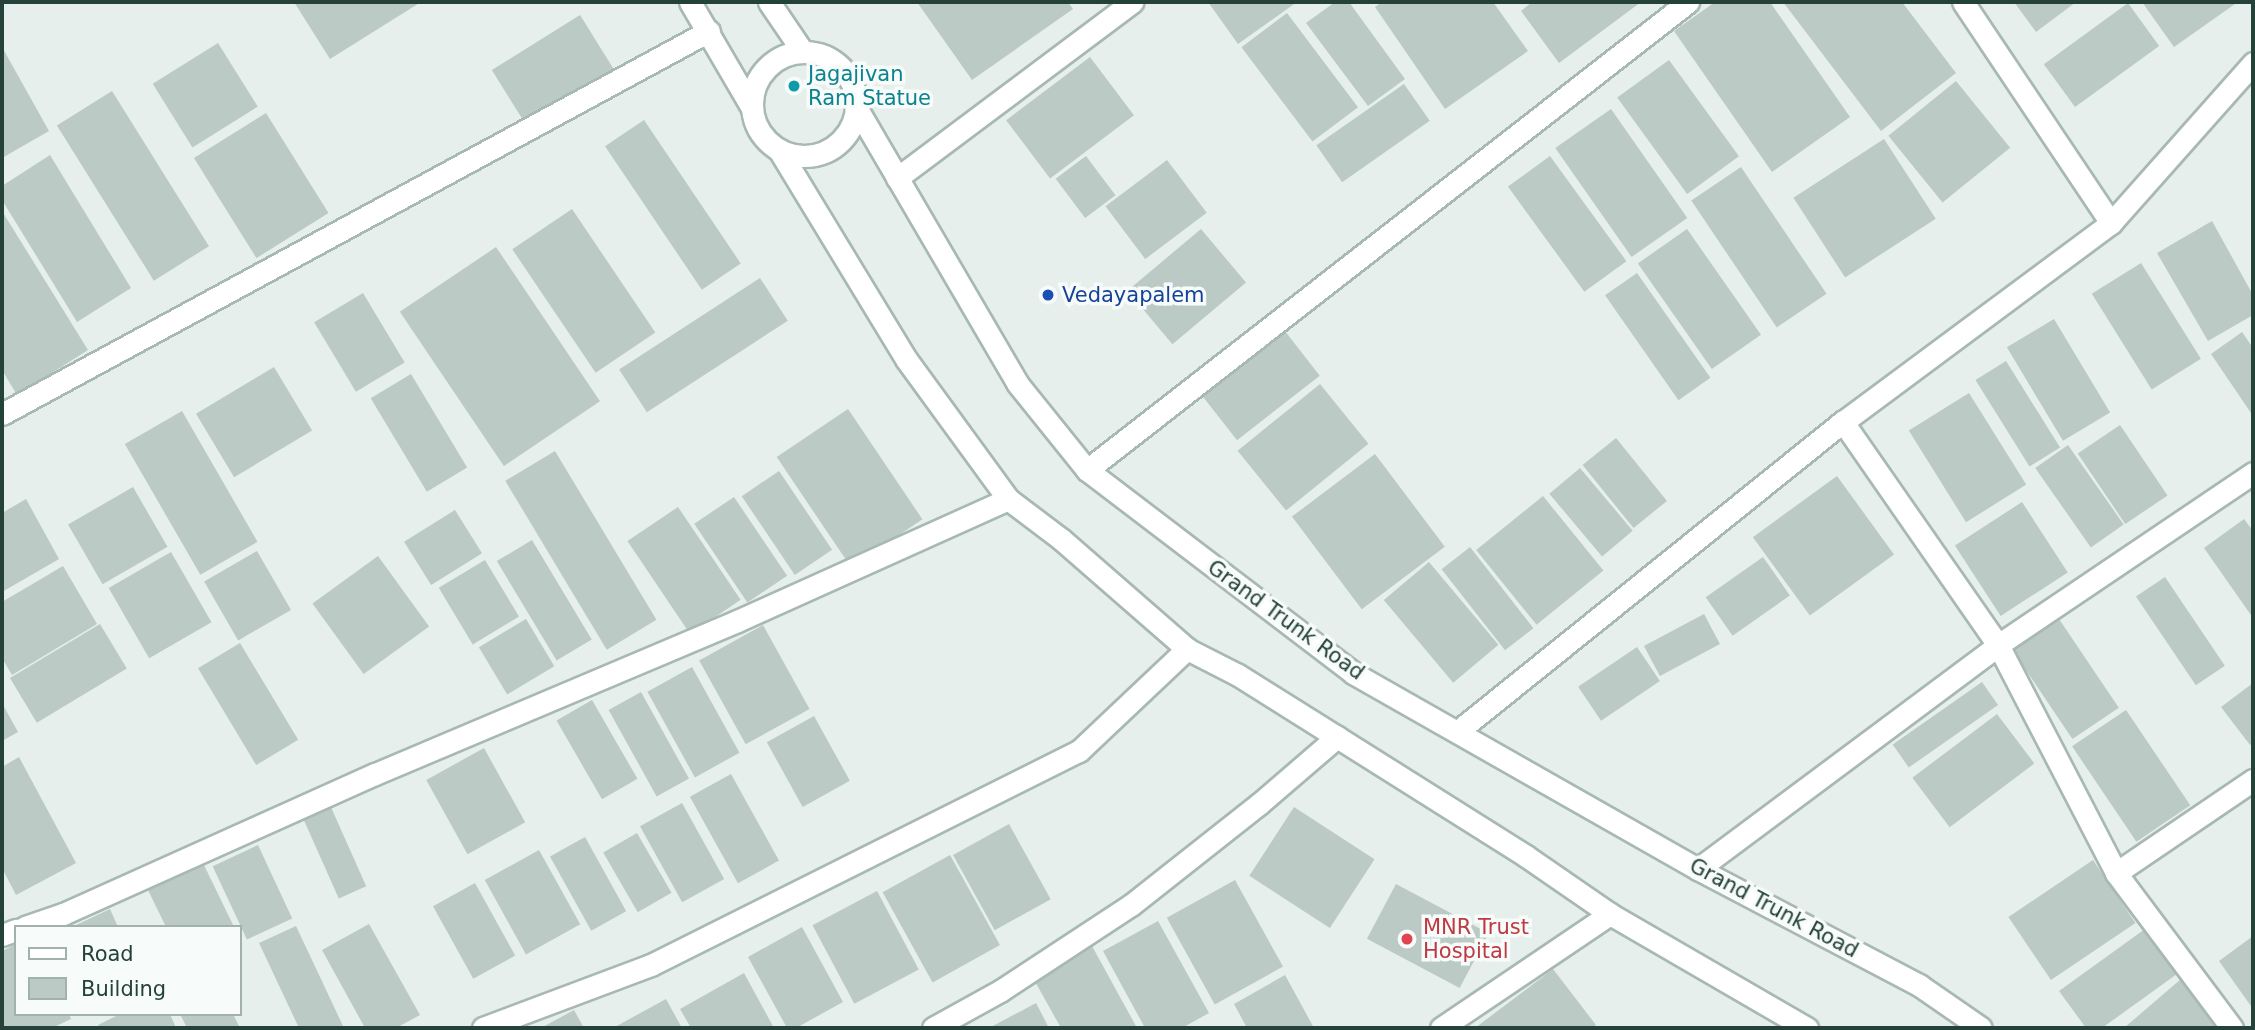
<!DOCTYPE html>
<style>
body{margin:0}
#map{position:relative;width:2255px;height:1030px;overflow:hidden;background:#e6efeb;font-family:"DejaVu Sans",sans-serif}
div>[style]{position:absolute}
.building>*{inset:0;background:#bbcac4;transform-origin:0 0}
.roads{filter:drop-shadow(2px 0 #a8b8b2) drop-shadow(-2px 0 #a8b8b2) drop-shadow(0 2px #a8b8b2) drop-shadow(0 -2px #a8b8b2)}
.street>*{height:21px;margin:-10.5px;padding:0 10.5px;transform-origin:10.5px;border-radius:10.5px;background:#fff}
.secondary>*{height:21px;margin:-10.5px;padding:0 10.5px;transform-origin:10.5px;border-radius:10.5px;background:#fff}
.secondary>.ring{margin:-10.5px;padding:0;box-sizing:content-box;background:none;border:21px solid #fff;border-radius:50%}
.dots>*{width:19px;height:19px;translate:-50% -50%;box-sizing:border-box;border:4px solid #f7fbf9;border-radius:50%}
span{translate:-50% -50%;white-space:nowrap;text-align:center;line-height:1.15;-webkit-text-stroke:7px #f7fbf9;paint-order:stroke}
.culture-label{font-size:21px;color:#0d838f}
.left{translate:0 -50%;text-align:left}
.transit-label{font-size:21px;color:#164399}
.street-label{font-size:21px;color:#24423a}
.health-label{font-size:21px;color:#be3a42}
.frame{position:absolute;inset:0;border:4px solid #24423a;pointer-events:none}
.legend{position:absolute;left:14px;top:925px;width:228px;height:91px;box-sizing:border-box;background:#f7fbf9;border:2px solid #a3b1ad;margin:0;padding:9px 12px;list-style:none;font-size:21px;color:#24423a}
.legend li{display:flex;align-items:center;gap:14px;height:35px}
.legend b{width:35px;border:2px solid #a3b1ad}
</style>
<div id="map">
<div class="building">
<i style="clip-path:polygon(294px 2px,421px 2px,330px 59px)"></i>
<i style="clip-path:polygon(917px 2px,1068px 2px,1073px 9px,972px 80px)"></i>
<i style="clip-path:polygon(1208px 2px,1297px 2px,1238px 44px)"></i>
<i style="clip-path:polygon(1335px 2px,1349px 2px,1405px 79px,1368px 106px,1306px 23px)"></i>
<i style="clip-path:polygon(1382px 2px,1493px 2px,1528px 51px,1445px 109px,1375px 7px)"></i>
<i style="clip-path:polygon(1532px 2px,1641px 2px,1559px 63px,1521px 11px)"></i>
<i style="clip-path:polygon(1715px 2px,1770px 2px,1850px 117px,1772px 172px,1674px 31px)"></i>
<i style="clip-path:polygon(1783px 2px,1902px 2px,1956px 73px,1881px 131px)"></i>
<i style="clip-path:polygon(2014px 2px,2076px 2px,2036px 32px)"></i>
<i style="clip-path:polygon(2142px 2px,2233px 2px,2235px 4px,2174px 47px)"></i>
<i style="left:2128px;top:3px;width:53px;height:104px;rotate:54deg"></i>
<i style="left:1287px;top:13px;width:118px;height:57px;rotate:53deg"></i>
<i style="left:580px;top:15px;width:73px;height:104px;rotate:58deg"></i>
<i style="left:218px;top:43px;width:75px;height:77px;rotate:58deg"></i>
<i style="clip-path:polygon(2px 47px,49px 131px,2px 158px)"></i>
<i style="left:1090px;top:57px;width:73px;height:105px;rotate:53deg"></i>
<i style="left:1669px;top:60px;width:119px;height:64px;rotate:54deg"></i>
<i style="left:1956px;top:81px;width:86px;height:87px;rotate:51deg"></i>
<i style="left:1404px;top:84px;width:45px;height:107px;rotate:55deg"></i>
<i style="left:112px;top:91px;width:183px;height:65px;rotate:58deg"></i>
<i style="left:1611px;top:109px;width:133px;height:68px;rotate:55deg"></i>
<i style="left:266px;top:113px;width:118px;height:85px;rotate:58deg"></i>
<i style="left:644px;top:120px;width:173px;height:47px;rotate:56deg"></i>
<i style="left:1884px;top:139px;width:95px;height:108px;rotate:57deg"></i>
<i style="clip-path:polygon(50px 155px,131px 288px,77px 322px,2px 200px,2px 186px)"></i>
<i style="left:1086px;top:156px;width:49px;height:38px;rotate:53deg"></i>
<i style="left:1550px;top:156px;width:130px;height:52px;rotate:54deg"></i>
<i style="left:1167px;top:160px;width:66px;height:77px;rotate:53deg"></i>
<i style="left:1741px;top:167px;width:153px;height:60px;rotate:56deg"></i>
<i style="left:572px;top:209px;width:149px;height:72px;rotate:56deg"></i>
<i style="clip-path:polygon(2px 211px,88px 350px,17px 395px,2px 370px)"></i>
<i style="clip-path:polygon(2212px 221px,2253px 295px,2253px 315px,2208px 341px,2157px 253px)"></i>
<i style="left:1201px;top:229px;width:70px;height:96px;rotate:50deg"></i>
<i style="left:1687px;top:229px;width:129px;height:60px;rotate:55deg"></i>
<i style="left:496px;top:247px;width:186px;height:116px;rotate:56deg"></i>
<i style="left:2141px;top:263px;width:113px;height:58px;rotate:58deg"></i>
<i style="left:1637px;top:273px;width:128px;height:39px;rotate:55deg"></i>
<i style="left:760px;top:278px;width:51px;height:168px;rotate:57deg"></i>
<i style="left:363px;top:293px;width:81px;height:57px;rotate:59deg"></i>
<i style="left:2054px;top:319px;width:109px;height:55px;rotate:59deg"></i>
<i style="left:1281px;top:326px;width:63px;height:105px;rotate:52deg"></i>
<i style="clip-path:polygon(2242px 332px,2253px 348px,2253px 416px,2211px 354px)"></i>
<i style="left:2006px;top:361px;width:102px;height:36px;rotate:58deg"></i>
<i style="left:274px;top:367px;width:74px;height:91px;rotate:59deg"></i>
<i style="left:411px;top:374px;width:109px;height:47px;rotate:59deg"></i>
<i style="left:1320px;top:384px;width:77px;height:106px;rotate:51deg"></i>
<i style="left:1969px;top:393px;width:108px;height:71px;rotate:58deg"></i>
<i style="left:848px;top:409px;width:133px;height:86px;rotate:56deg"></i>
<i style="left:182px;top:411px;width:151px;height:66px;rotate:60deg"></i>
<i style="left:2120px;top:425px;width:85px;height:51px;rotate:56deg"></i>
<i style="left:1616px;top:438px;width:81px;height:43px;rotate:51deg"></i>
<i style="left:2068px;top:445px;width:97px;height:40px;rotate:55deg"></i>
<i style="left:555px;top:451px;width:197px;height:58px;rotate:59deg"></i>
<i style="left:1375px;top:454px;width:116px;height:104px;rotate:53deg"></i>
<i style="left:1580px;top:468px;width:82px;height:40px;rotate:50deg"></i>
<i style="left:779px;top:471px;width:95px;height:45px;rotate:56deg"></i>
<i style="left:1837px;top:476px;width:97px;height:104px;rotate:54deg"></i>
<i style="left:133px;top:487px;width:69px;height:75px;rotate:60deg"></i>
<i style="left:1543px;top:496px;width:96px;height:86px;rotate:51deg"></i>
<i style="left:734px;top:497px;width:95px;height:48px;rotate:56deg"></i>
<i style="clip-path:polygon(26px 499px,59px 559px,2px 592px,2px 513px)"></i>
<i style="left:2022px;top:502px;width:84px;height:80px;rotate:57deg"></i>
<i style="left:678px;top:507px;width:112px;height:61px;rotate:56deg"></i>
<i style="left:455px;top:510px;width:51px;height:60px;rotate:58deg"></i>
<i style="clip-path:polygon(2244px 519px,2253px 531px,2253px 618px,2204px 548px)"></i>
<i style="left:532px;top:540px;width:116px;height:41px;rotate:59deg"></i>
<i style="left:1470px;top:547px;width:103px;height:36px;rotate:52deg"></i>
<i style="left:257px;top:551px;width:68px;height:61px;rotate:60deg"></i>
<i style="left:171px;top:552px;width:81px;height:72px;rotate:60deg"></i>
<i style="left:378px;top:556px;width:87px;height:81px;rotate:54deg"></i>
<i style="left:1763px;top:557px;width:47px;height:70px;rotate:55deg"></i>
<i style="left:485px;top:560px;width:66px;height:54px;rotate:59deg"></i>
<i style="left:1429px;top:562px;width:108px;height:59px;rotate:50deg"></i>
<i style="clip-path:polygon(63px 566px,97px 624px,12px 675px,2px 658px,2px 602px)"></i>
<i style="left:2165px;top:577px;width:107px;height:35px;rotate:56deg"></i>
<i style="left:1704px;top:614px;width:34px;height:68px;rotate:62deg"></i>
<i style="left:526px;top:619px;width:55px;height:55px;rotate:59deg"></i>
<i style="left:2059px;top:619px;width:107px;height:56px;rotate:56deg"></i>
<i style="left:100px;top:624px;width:52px;height:105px;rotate:59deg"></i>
<i style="left:763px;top:625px;width:96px;height:73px;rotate:61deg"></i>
<i style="left:240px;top:643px;width:113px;height:49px;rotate:59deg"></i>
<i style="left:1637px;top:647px;width:41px;height:71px;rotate:56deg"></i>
<i style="left:692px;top:667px;width:98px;height:51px;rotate:61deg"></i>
<i style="left:1982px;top:682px;width:28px;height:109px;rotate:55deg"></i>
<i style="clip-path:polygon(2253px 683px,2253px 742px,2250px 745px,2221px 707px)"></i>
<i style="left:641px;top:692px;width:99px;height:37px;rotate:61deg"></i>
<i style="left:592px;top:700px;width:91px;height:41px;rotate:60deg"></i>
<i style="clip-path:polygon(2px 703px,18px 732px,2px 741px)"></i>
<i style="left:2126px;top:710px;width:115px;height:65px;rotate:56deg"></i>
<i style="left:1997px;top:714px;width:62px;height:106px;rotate:53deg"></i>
<i style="left:814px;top:716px;width:74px;height:54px;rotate:61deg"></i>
<i style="left:484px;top:748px;width:85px;height:66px;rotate:61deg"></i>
<i style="clip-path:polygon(19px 757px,76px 863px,16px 895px,2px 868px,2px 767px)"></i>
<i style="left:731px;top:774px;width:99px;height:47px;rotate:61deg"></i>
<i style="left:682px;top:803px;width:87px;height:48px;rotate:61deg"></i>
<i style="left:330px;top:805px;width:89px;height:30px;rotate:66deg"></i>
<i style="left:1294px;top:807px;width:96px;height:82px;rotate:33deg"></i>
<i style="left:1009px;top:824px;width:86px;height:64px;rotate:61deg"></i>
<i style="left:637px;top:833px;width:69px;height:39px;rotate:60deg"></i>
<i style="left:585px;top:837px;width:85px;height:40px;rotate:61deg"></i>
<i style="left:258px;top:845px;width:81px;height:50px;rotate:65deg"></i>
<i style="left:539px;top:850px;width:85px;height:62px;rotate:61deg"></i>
<i style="left:950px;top:855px;width:103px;height:77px;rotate:61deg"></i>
<i style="left:2093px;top:860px;width:76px;height:102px;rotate:56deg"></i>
<i style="clip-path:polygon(203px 863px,234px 927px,166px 927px,148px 890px)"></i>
<i style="left:1235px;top:880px;width:99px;height:78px;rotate:61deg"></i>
<i style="left:475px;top:883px;width:83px;height:48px;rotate:61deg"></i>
<i style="left:1396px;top:884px;width:105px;height:62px;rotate:28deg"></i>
<i style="left:877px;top:891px;width:89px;height:73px;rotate:62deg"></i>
<i style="clip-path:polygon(110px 909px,118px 927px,72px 927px)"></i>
<i style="clip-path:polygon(1158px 921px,1209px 1013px,1182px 1028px,1145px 1028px,1103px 951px)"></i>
<i style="clip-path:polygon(369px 924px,420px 1015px,396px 1028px,365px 1028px,322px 950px)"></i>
<i style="clip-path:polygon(296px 926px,344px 1028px,299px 1028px,259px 943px)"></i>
<i style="clip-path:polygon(802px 927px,843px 1002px,796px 1028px,787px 1028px,748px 957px)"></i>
<i style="clip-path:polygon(2145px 929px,2177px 974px,2102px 1028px,2086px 1028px,2059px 991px)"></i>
<i style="clip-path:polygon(2253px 936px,2253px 1009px,2219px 961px)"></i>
<i style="clip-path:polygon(16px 944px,16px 1014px,69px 1014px,71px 1019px,52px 1028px,2px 1028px,2px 951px)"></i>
<i style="clip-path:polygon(1092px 946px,1137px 1028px,1061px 1028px,1033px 978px)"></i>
<i style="clip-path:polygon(1553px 969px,1596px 1025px,1591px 1028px,1475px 1028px)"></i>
<i style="clip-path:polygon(744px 973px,774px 1028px,691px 1028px,680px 1009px)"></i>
<i style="clip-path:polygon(1285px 975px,1314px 1028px,1247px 1028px,1234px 1004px)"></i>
<i style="clip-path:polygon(2181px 979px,2223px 1028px,2124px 1028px)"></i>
<i style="clip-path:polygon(666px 999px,682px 1028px,613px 1028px)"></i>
<i style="clip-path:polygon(1036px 1003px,1049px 1028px,989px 1028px)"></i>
<i style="clip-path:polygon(574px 1010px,584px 1028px,541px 1028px)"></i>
<i style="clip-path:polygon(120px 1014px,170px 1014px,176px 1028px,100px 1028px,98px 1025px)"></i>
<i style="clip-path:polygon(180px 1014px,233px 1014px,240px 1028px,187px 1028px)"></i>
</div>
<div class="roads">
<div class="street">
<i style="left:1963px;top:2px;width:266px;rotate:56.2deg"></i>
<i style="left:897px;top:178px;width:294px;rotate:-36.8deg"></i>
<i style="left:2px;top:414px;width:804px;rotate:-28.45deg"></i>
<i style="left:1843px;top:422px;width:272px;rotate:55.2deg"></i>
<i style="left:1998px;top:645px;width:257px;rotate:62.6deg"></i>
<i style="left:2116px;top:873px;width:194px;rotate:53.2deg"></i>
<i style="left:1087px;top:470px;width:762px;rotate:-37.91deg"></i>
<i style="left:1458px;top:731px;width:494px;rotate:-38.8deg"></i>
<i style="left:1843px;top:422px;width:334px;rotate:-36.6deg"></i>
<i style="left:2111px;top:223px;width:214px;rotate:-48.4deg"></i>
<i style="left:1698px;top:869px;width:374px;rotate:-36.7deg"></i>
<i style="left:1998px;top:645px;width:308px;rotate:-34deg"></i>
<i style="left:2116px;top:873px;width:166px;rotate:-34.2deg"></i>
<i style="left:25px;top:927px;width:40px;rotate:-18.9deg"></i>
<i style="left:63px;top:914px;width:342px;rotate:-24.2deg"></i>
<i style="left:375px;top:774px;width:393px;rotate:-22.9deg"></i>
<i style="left:737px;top:621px;width:297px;rotate:-24.2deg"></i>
<i style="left:2px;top:935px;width:15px;rotate:-20deg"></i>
<i style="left:483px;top:1028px;width:179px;rotate:-20.6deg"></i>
<i style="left:651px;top:965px;width:479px;rotate:-26.6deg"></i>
<i style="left:1079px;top:751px;width:149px;rotate:-43.4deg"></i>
<i style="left:933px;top:1028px;width:77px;rotate:-28.9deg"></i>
<i style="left:1000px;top:991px;width:157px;rotate:-33.3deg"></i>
<i style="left:1131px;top:905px;width:163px;rotate:-38.3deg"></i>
<i style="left:1259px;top:804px;width:103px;rotate:-40.7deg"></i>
<i style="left:1441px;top:1028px;width:204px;rotate:-34deg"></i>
</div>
<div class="secondary">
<i style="left:690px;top:2px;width:123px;rotate:59.7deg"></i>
<i style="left:769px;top:2px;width:60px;rotate:55.8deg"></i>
<i class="ring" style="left:752px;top:52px;width:83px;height:83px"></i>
<i style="left:856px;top:107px;width:320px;rotate:59.7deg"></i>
<i style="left:1017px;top:383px;width:112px;rotate:51.2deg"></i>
<i style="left:1087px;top:470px;width:335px;rotate:37.3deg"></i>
<i style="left:1353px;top:673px;width:397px;rotate:29.6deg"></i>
<i style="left:1698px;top:869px;width:250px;rotate:27.7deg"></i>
<i style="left:1919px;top:985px;width:75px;rotate:34.7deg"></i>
<i style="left:779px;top:150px;width:245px;rotate:58.7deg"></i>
<i style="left:906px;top:359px;width:173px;rotate:53.9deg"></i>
<i style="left:1008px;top:499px;width:66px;rotate:37deg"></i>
<i style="left:1061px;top:539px;width:167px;rotate:41.1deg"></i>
<i style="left:1187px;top:649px;width:57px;rotate:27deg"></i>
<i style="left:1238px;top:675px;width:117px;rotate:32.1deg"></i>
<i style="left:1337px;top:737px;width:223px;rotate:32.2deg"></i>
<i style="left:1526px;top:856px;width:102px;rotate:34.6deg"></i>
<i style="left:1610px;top:914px;width:228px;rotate:30.1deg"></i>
</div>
</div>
<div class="dots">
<i style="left:794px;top:86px;background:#0f9aa8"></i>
<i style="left:1048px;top:295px;background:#1a4fb4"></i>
<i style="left:1407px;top:939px;background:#e0444e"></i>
</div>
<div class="culture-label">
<span class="left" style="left:808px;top:86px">Jagajivan<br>Ram Statue</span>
</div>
<div class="transit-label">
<span class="left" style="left:1062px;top:295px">Vedayapalem</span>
</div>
<div class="street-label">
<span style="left:1286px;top:620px;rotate:36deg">Grand Trunk Road</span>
<span style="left:1774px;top:908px;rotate:28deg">Grand Trunk Road</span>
</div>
<div class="health-label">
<span class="left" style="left:1423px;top:939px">MNR Trust<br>Hospital</span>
</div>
<div class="frame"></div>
<ul class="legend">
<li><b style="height:9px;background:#fff"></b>Road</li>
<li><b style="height:19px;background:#bbcac4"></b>Building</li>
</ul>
</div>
